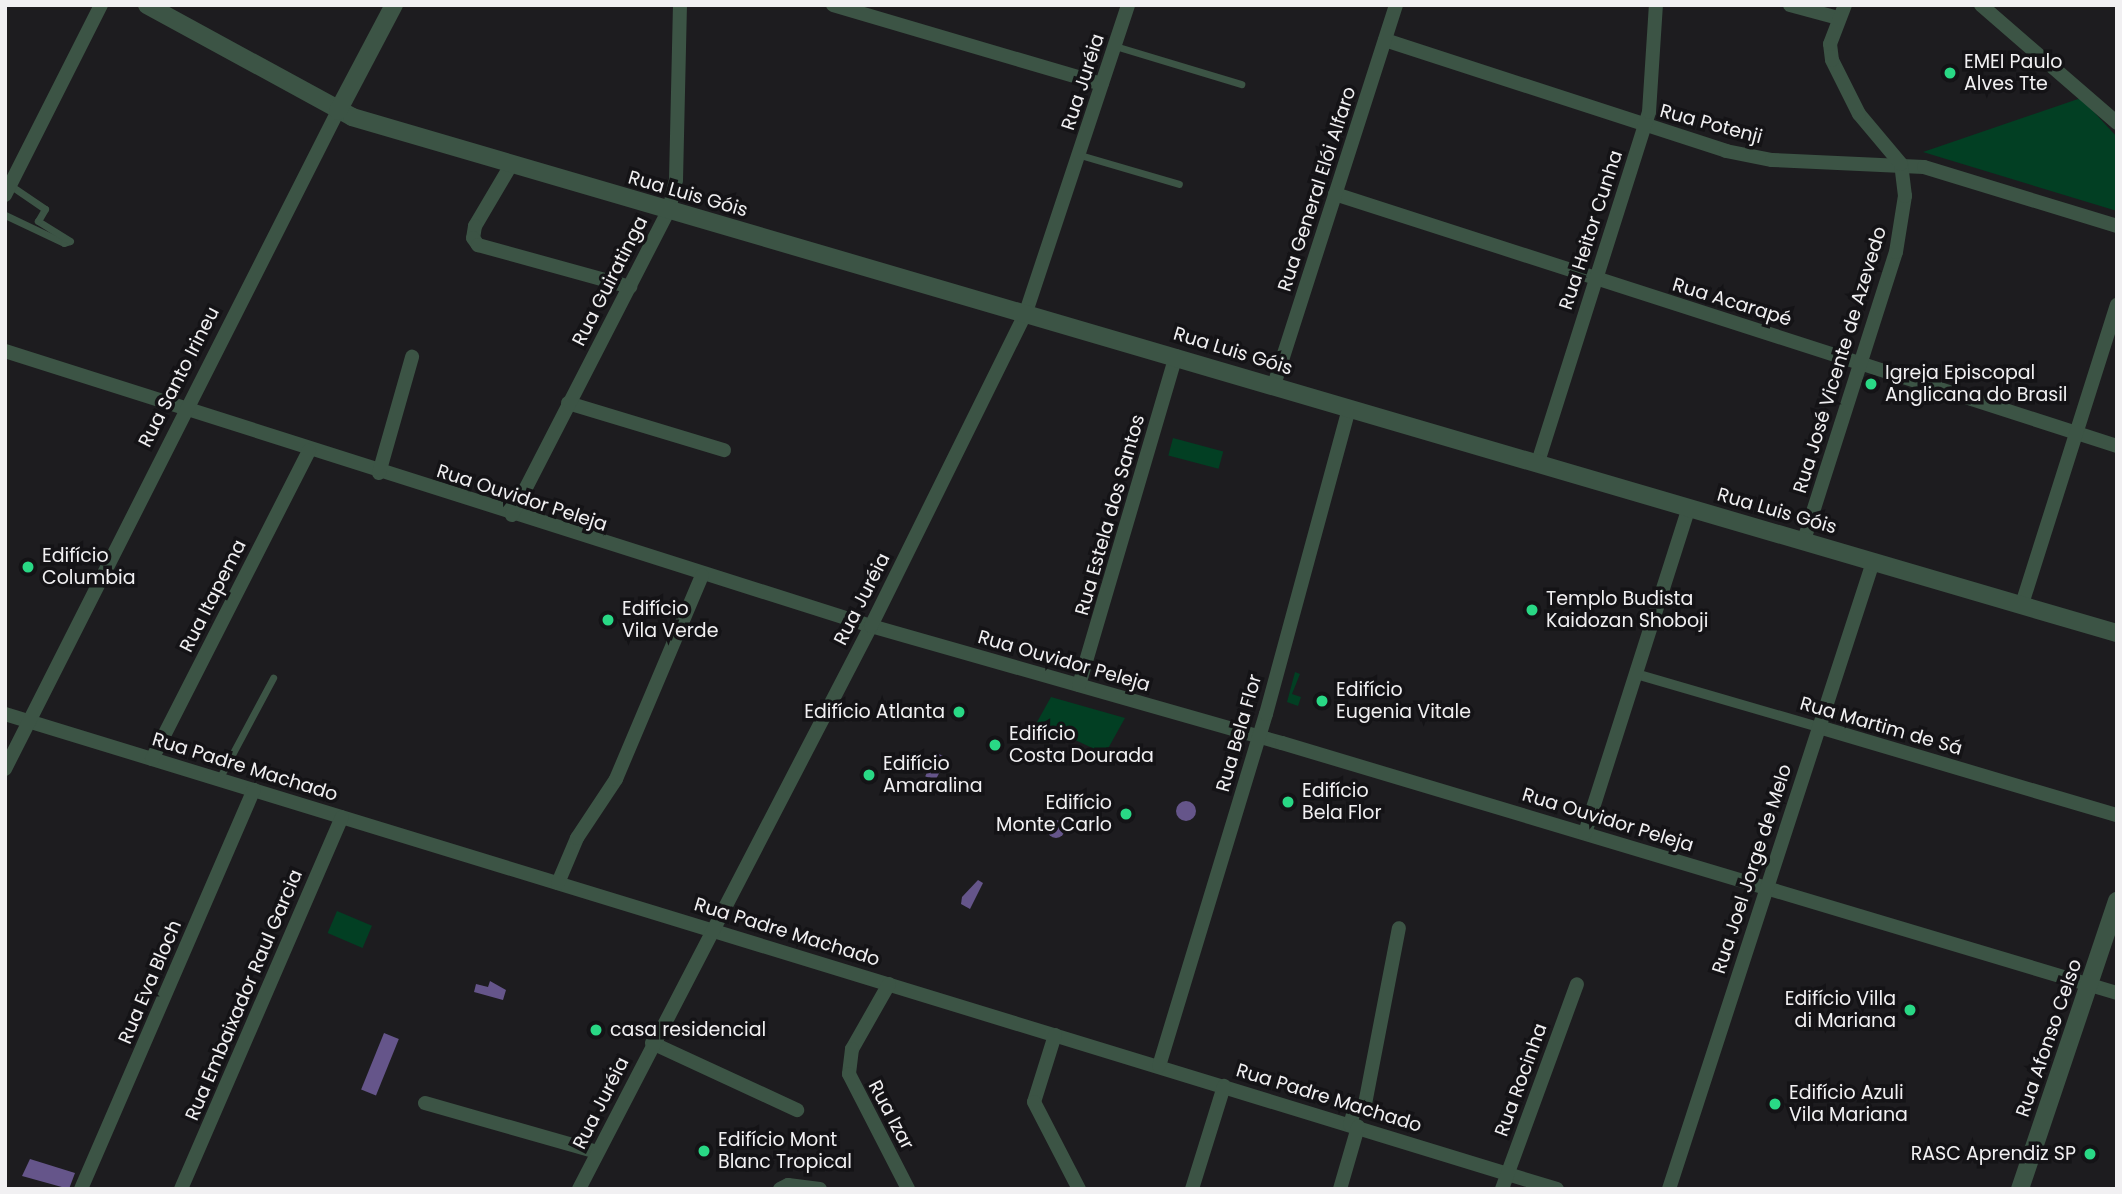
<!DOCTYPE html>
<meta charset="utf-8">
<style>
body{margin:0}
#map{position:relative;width:2122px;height:1194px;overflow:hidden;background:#1d1c1f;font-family:Poppins,sans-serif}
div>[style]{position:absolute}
.green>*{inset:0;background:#023f23;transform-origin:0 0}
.water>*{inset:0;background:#65558a;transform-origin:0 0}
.round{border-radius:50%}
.service>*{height:7px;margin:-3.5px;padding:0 3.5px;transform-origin:3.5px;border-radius:3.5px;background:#3c5445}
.pedestrian>*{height:10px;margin:-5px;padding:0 5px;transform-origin:5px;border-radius:5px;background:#3c5445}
.minor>*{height:14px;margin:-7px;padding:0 7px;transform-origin:7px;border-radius:7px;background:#3c5445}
.tertiary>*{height:18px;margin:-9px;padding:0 9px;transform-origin:9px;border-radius:9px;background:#3c5445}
.dots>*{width:19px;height:19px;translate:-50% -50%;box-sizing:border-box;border:4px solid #141316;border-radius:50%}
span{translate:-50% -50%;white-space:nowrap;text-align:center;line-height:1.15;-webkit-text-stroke:7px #141316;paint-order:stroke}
.poi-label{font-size:19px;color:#f1f0f2}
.left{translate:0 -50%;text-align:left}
.right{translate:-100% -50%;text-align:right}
.street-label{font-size:19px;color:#f1f0f2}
.frame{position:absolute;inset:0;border:7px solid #f1f0f2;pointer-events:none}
</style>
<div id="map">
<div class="green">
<i style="clip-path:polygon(2081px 98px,2117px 137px,2117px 211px,1923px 152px)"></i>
<i style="left:1173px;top:438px;width:52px;height:18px;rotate:15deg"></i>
<i style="clip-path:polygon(1295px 672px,1300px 674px,1292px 694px,1301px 697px,1298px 706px,1287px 702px)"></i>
<i style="clip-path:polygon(1051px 697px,1125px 718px,1105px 754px,1037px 722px)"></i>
<i style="left:337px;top:911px;width:38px;height:24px;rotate:23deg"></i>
</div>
<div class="water">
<i style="left:937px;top:753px;width:11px;height:26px;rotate:27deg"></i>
<i class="round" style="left:1176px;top:801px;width:20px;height:20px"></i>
<i class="round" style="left:1047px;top:820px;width:18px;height:18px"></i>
<i style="clip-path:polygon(978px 880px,983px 883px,970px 909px,961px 904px,962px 897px)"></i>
<i style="clip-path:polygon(490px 981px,506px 990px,503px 1000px,474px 992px,476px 984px,488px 987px)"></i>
<i style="left:384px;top:1033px;width:16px;height:61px;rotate:22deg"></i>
<i style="clip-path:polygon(30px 1159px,75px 1173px,69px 1189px,22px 1176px)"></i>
</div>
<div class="service">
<i style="left:1115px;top:46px;width:132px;rotate:16.8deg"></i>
<i style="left:1080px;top:155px;width:103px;rotate:16.3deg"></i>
<i style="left:5px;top:215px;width:65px;rotate:25.4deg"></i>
<i style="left:64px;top:243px;width:6px;rotate:-18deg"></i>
<i style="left:70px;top:241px;width:38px;rotate:-148deg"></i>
<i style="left:38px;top:221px;width:14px;rotate:-60deg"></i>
<i style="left:45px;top:209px;width:42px;rotate:-145.6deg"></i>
<i style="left:219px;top:779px;width:115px;rotate:-61.9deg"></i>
</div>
<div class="pedestrian">
<i style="left:1636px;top:674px;width:191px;rotate:16.2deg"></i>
</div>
<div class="minor">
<i style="left:833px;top:5px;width:280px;rotate:16.4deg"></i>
<i style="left:1790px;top:5px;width:50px;rotate:15.2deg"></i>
<i style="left:1981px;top:5px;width:180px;rotate:40.9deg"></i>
<i style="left:1385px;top:40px;width:359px;rotate:18deg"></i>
<i style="left:1726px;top:151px;width:47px;rotate:11.1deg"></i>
<i style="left:1772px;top:160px;width:152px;rotate:2.6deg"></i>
<i style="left:1924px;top:167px;width:202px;rotate:17deg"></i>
<i style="left:511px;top:165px;width:71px;rotate:120.5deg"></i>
<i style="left:475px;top:226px;width:12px;rotate:99deg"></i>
<i style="left:473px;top:238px;width:9px;rotate:54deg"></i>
<i style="left:478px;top:245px;width:158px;rotate:15.4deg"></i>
<i style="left:1335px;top:194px;width:822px;rotate:17.86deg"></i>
<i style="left:5px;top:195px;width:213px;rotate:-63.2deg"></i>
<i style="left:5px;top:351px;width:909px;rotate:17.62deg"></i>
<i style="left:871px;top:626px;width:427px;rotate:15.9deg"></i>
<i style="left:1282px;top:743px;width:872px;rotate:16.67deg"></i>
<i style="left:1274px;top:385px;width:399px;rotate:-72.2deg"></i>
<i style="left:568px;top:403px;width:163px;rotate:16.8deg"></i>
<i style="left:1538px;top:462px;width:367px;rotate:-72.4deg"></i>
<i style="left:1649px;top:112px;width:107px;rotate:-86.3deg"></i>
<i style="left:379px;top:473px;width:121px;rotate:-74.1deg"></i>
<i style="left:512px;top:515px;width:343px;rotate:-62.8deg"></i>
<i style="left:669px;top:210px;width:31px;rotate:-77deg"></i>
<i style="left:676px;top:180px;width:175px;rotate:-88.7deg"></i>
<i style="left:1804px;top:540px;width:302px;rotate:-72.3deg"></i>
<i style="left:1896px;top:252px;width:57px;rotate:-80.9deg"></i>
<i style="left:1905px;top:196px;width:32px;rotate:-97deg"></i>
<i style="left:1901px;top:164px;width:65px;rotate:-130deg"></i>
<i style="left:1859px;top:114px;width:60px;rotate:-116.6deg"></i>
<i style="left:1832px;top:60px;width:16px;rotate:-97deg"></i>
<i style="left:1830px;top:44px;width:42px;rotate:-69deg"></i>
<i style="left:2022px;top:604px;width:314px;rotate:-72.4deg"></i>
<i style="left:1079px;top:685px;width:343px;rotate:-73.6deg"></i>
<i style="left:5px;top:714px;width:1623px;rotate:17.02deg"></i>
<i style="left:1819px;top:727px;width:311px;rotate:16.5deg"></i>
<i style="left:152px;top:759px;width:346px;rotate:-63deg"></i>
<i style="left:5px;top:769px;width:737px;rotate:-63.16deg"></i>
<i style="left:1585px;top:833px;width:342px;rotate:-72.3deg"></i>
<i style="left:558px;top:883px;width:49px;rotate:-67.1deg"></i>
<i style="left:577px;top:838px;width:71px;rotate:-56.5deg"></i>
<i style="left:616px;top:779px;width:221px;rotate:-67.1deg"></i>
<i style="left:889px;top:984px;width:75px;rotate:119.6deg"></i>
<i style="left:852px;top:1049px;width:25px;rotate:97deg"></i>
<i style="left:849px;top:1074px;width:129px;rotate:62.8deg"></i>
<i style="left:1055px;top:1035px;width:70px;rotate:107.4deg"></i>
<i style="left:1034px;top:1102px;width:98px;rotate:62.7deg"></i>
<i style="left:652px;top:1043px;width:160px;rotate:24.8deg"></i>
<i style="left:1159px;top:1066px;width:368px;rotate:-73.1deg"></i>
<i style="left:1266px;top:714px;width:317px;rotate:-74.8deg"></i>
<i style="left:425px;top:1103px;width:179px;rotate:15.9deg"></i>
<i style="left:1350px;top:1125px;width:18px;rotate:-74deg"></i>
<i style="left:1355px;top:1108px;width:11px;rotate:-22deg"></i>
<i style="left:1365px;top:1104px;width:179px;rotate:-79.1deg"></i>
<i style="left:81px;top:1189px;width:435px;rotate:-66.6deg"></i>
<i style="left:181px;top:1189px;width:405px;rotate:-66.6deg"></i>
<i style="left:579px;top:1189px;width:634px;rotate:-62.59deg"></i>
<i style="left:871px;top:626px;width:350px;rotate:-63.7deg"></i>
<i style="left:1026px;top:312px;width:324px;rotate:-71.6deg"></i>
<i style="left:780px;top:1189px;width:9px;rotate:-27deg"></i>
<i style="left:788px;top:1185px;width:32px;rotate:7deg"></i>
<i style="left:1192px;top:1189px;width:108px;rotate:-72.7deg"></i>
<i style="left:1340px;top:1189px;width:65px;rotate:-73.8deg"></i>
<i style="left:1502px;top:1189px;width:218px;rotate:-69.9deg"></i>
<i style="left:1669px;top:1189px;width:659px;rotate:-71.98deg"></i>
</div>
<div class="tertiary">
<i style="left:147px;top:5px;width:234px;rotate:28.6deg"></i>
<i style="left:352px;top:117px;width:1839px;rotate:16.3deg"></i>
<i style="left:338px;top:111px;width:120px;rotate:-62.2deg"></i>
<i style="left:2020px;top:1189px;width:304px;rotate:-71.4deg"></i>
</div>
<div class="dots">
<i style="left:1950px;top:73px;background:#29d885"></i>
<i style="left:1871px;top:384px;background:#29d885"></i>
<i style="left:28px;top:567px;background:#29d885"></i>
<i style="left:1532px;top:610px;background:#29d885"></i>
<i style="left:608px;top:620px;background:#29d885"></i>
<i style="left:1322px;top:701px;background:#29d885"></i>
<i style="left:959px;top:712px;background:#29d885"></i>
<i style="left:995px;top:745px;background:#29d885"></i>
<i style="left:869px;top:775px;background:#29d885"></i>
<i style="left:1288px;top:802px;background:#29d885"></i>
<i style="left:1126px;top:814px;background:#29d885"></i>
<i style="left:1910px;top:1010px;background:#29d885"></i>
<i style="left:596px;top:1030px;background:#29d885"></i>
<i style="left:1775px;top:1104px;background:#29d885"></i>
<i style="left:704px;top:1151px;background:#29d885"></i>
<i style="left:2090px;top:1154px;background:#29d885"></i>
</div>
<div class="poi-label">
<span class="left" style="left:1964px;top:73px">EMEI Paulo<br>Alves Tte</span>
<span class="left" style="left:1885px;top:384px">Igreja Episcopal<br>Anglicana do Brasil</span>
<span class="left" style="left:42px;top:567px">Edifício<br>Columbia</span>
<span class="left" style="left:1546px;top:610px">Templo Budista<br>Kaidozan Shoboji</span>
<span class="left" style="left:622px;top:620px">Edifício<br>Vila Verde</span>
<span class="left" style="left:1336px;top:701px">Edifício<br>Eugenia Vitale</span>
<span class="right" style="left:945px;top:712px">Edifício Atlanta</span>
<span class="left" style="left:1009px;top:745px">Edifício<br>Costa Dourada</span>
<span class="left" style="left:883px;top:775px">Edifício<br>Amaralina</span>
<span class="left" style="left:1302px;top:802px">Edifício<br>Bela Flor</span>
<span class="right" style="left:1112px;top:814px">Edifício<br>Monte Carlo</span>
<span class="right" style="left:1896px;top:1010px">Edifício Villa<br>di Mariana</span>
<span class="left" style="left:610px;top:1030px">casa residencial</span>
<span class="left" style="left:1789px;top:1104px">Edifício Azuli<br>Vila Mariana</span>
<span class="left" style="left:718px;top:1151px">Edifício Mont<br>Blanc Tropical</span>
<span class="right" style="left:2076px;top:1154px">RASC Aprendiz SP</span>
</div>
<div class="street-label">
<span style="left:1083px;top:82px;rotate:-72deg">Rua Juréia</span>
<span style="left:1711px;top:124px;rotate:15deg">Rua Potenji</span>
<span style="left:1317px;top:189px;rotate:-72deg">Rua General Elói Alfaro</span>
<span style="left:688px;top:194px;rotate:16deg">Rua Luis Góis</span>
<span style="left:1591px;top:230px;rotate:-72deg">Rua Heitor Cunha</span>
<span style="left:610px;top:281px;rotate:-63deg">Rua Guiratinga</span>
<span style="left:1732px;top:302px;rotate:17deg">Rua Acarapé</span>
<span style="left:1233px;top:351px;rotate:17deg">Rua Luis Góis</span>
<span style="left:1840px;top:360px;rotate:-73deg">Rua José Vicente de Azevedo</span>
<span style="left:179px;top:377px;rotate:-63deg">Rua Santo Irineu</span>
<span style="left:522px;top:498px;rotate:18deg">Rua Ouvidor Peleja</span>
<span style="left:1777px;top:511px;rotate:16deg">Rua Luis Góis</span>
<span style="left:1110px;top:515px;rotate:-74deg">Rua Estela dos Santos</span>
<span style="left:213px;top:596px;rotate:-63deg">Rua Itapema</span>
<span style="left:862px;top:599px;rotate:-63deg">Rua Juréia</span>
<span style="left:1064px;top:661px;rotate:16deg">Rua Ouvidor Peleja</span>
<span style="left:1881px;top:726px;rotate:16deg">Rua Martim de Sá</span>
<span style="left:1239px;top:733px;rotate:-74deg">Rua Bela Flor</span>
<span style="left:245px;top:767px;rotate:17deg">Rua Padre Machado</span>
<span style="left:1608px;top:820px;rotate:17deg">Rua Ouvidor Peleja</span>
<span style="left:1752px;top:869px;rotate:-72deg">Rua Joel Jorge de Melo</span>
<span style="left:787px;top:932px;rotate:17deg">Rua Padre Machado</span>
<span style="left:150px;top:982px;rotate:-67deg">Rua Eva Bloch</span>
<span style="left:244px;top:995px;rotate:-67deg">Rua Embaixador Raul Garcia</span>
<span style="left:2049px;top:1038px;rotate:-71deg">Rua Afonso Celso</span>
<span style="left:1521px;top:1080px;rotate:-70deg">Rua Rocinha</span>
<span style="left:1329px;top:1098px;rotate:17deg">Rua Padre Machado</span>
<span style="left:601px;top:1103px;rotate:-63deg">Rua Juréia</span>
<span style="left:891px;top:1115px;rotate:62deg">Rua Izar</span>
</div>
<div class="frame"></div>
</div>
